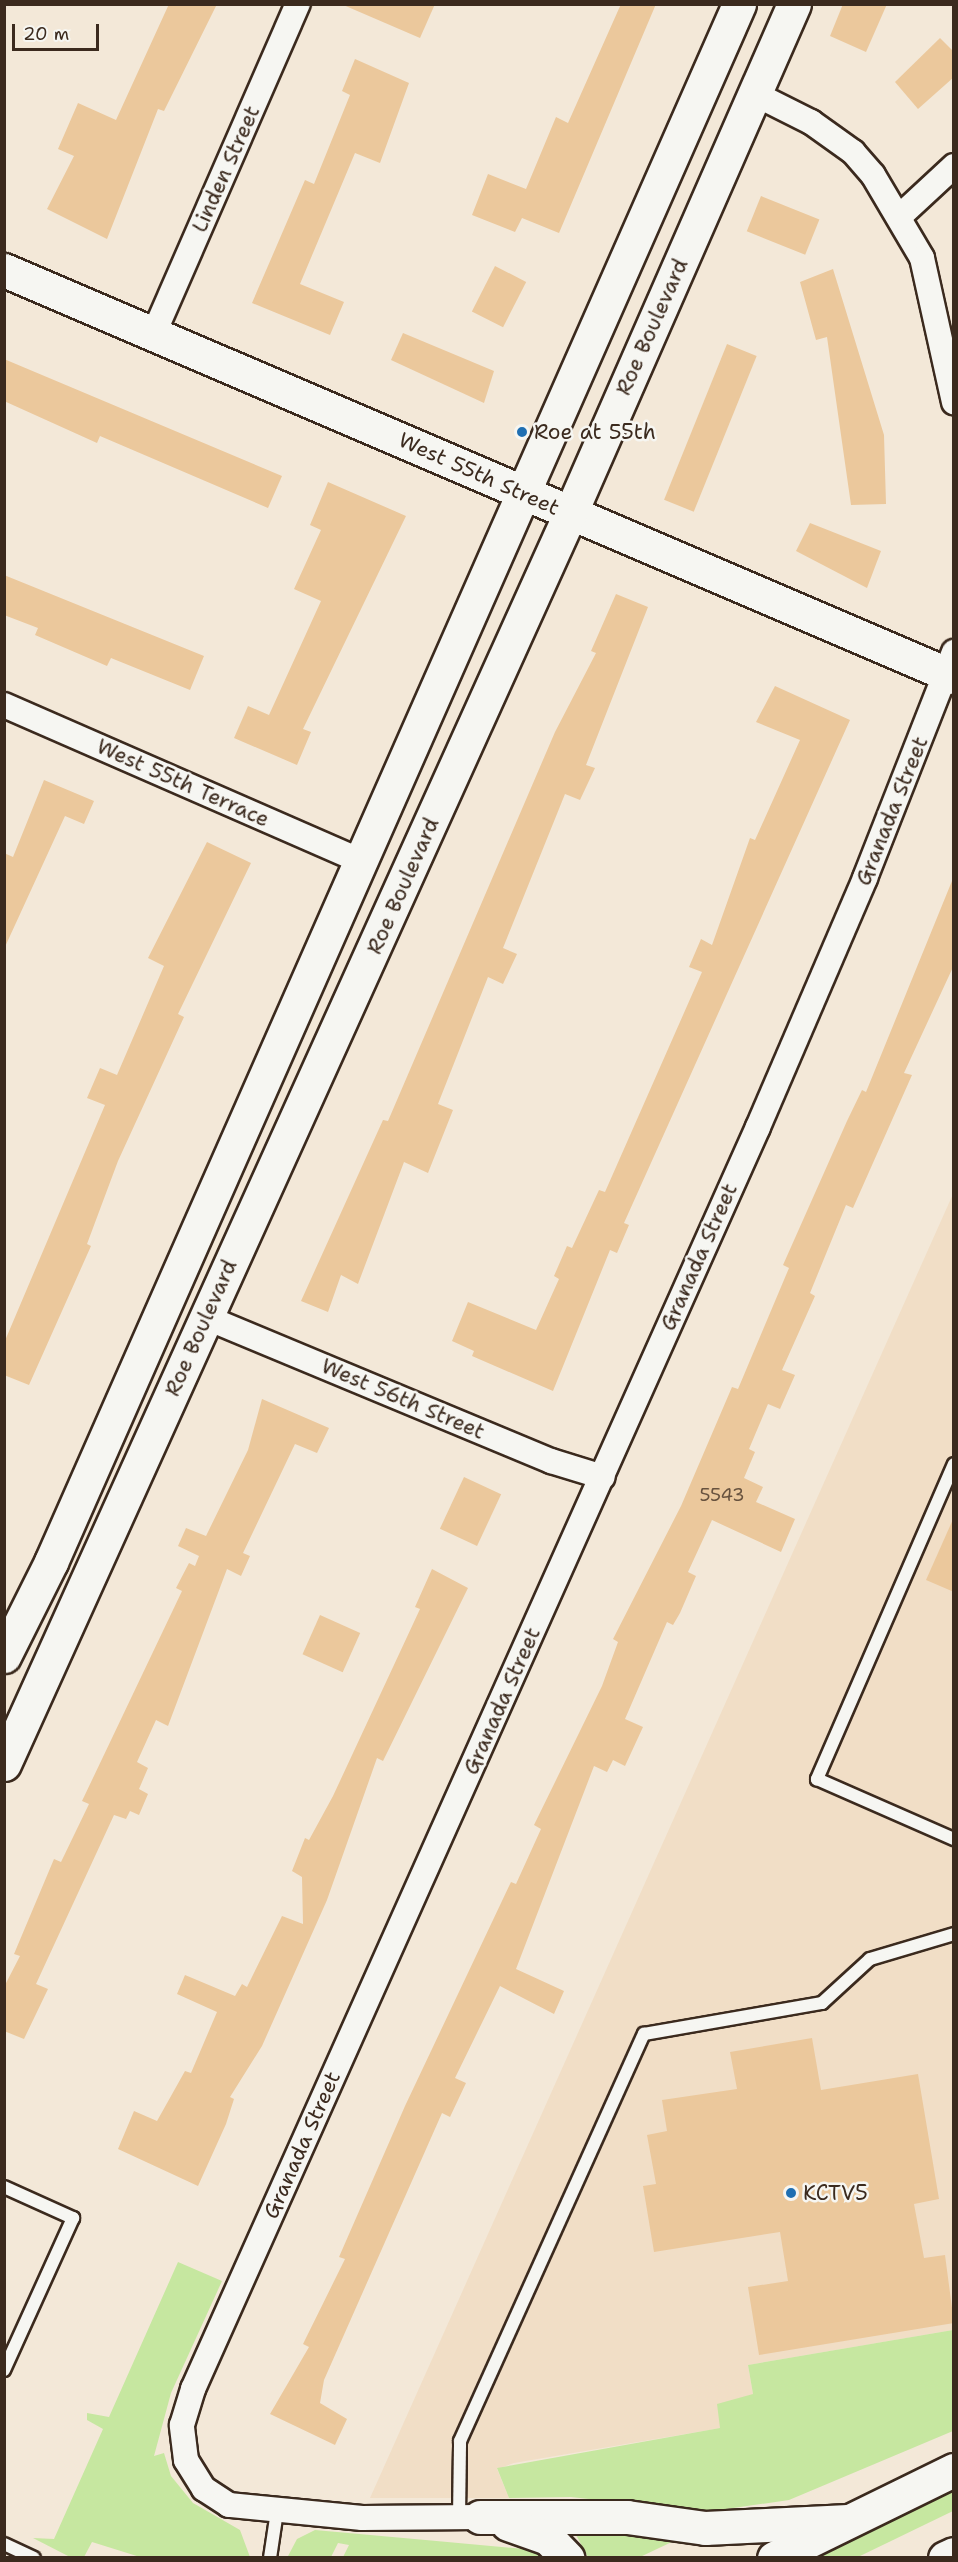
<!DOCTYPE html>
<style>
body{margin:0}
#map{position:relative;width:958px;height:2562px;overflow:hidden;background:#f3e8d8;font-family:"Shantell Sans",sans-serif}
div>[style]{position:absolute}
.built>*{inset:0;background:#f1dec6}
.green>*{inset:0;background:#c6e7a0}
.building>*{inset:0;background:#ebc89c;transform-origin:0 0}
.roads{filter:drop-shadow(2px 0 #3b2a1e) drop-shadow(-2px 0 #3b2a1e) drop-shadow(0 2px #3b2a1e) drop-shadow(0 -2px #3b2a1e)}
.lane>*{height:12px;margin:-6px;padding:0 6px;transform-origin:6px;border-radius:6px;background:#f6f6f2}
.street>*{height:24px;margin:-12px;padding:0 12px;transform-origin:12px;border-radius:12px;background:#f6f6f2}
.secondary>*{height:33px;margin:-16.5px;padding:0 16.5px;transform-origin:16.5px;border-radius:16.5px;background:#f6f6f2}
.primary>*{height:33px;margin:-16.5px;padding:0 16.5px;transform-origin:16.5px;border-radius:16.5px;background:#f6f6f2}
.highway>*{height:33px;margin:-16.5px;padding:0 16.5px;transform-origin:16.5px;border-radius:16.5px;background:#f6f6f2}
.dots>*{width:16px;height:16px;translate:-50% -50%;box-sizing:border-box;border:3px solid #f6f6f2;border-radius:50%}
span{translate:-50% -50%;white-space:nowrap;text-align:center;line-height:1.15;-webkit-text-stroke:5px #f6f6f2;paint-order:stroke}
.number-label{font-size:18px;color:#67523e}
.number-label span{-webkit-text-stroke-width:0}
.street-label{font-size:21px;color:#3b2a1e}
.poi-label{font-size:21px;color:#3b2a1e}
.left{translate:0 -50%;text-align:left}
.frame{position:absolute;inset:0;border:6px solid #3b2a1e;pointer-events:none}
.scale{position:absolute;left:12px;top:24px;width:87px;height:27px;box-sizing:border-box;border:3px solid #3b2a1e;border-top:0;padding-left:8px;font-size:18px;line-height:21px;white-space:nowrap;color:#3b2a1e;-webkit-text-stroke:4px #f6f6f2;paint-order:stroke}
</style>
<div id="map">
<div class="built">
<i style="clip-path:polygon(953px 1194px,953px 2330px,748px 2365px,753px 2394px,721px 2428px,514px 2463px,497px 2469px,509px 2498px,370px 2498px)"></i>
</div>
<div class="green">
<i style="clip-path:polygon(178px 2262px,222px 2281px,171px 2393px,154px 2456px,164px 2453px,171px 2476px,193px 2503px,240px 2530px,250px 2557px,140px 2557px,92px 2542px,84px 2557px,70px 2557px,33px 2538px,54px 2539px,103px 2429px,87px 2420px,87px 2413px,109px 2417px)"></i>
<i style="clip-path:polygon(953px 2330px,953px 2431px,789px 2500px,706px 2512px,571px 2497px,509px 2498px,497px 2468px,720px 2428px,717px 2404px,753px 2394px,748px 2365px)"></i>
<i style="clip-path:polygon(953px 2487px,953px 2511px,858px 2557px,810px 2558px)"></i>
<i style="clip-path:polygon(622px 2524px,676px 2540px,640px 2557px,588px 2557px,575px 2533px)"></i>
<i style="clip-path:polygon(315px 2530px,525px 2549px,544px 2557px,343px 2557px,349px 2545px,338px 2543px,331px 2557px,287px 2558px,297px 2539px)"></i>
</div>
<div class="building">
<i style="clip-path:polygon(169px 4px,217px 4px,164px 111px,158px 109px,107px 239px,47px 209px,74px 156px,58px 149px,78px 103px,116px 120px)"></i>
<i style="clip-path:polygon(341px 4px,435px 4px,420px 38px)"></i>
<i style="clip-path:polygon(621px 4px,656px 4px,559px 233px,522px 218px,515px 232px,472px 215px,488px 174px,526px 189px,556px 117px,568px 123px)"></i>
<i style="clip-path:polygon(843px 4px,887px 4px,866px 52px,830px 36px)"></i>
<i style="clip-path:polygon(940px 38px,954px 52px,954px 77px,918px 109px,895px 82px)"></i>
<i style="clip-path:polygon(355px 59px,409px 83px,380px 163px,355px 153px,300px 284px,344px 302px,330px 335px,252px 303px,305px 180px,314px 184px,350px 95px,342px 91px)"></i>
<i style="left:761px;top:196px;width:63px;height:38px;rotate:22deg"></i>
<i style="left:495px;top:266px;width:35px;height:51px;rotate:27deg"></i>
<i style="clip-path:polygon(833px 269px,884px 435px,886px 504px,851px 505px,827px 337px,816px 340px,800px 282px)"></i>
<i style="clip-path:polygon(403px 333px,494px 371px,484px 403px,391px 360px)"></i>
<i style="left:727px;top:344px;width:32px;height:168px;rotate:22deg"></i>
<i style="clip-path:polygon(4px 359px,282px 476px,268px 508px,100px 436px,97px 443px,4px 401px)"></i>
<i style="clip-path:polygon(328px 482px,406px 516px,303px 729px,311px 732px,297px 765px,234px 738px,248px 706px,269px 715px,321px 601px,294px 589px,321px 530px,310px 525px)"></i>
<i style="clip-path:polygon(810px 523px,881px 551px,867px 588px,796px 551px)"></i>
<i style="clip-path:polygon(4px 575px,204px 656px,190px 690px,111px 658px,107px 666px,35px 635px,38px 628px,4px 615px)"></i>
<i style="clip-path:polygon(616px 594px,648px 607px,586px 765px,595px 768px,580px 800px,565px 794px,503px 948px,517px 954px,503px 984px,488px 977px,438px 1104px,453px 1110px,428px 1173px,404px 1162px,358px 1284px,341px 1275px,328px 1312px,301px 1301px,383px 1120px,388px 1121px,555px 732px,596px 653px,591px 651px)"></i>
<i style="clip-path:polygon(775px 686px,850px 720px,624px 1223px,629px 1225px,617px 1253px,610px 1250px,553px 1391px,472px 1356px,474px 1351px,452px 1341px,468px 1302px,536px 1330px,559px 1279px,554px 1276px,567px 1246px,572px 1248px,599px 1190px,605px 1192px,702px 972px,689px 967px,701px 939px,712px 945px,750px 838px,755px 840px,800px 740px,756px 722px)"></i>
<i style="clip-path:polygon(44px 780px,94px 801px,84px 824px,65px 816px,4px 949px,4px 853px,13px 857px)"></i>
<i style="clip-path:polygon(207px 842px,251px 863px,178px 1014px,184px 1017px,118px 1161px,87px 1244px,91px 1246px,29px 1385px,4px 1375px,4px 1343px,105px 1105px,87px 1098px,100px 1068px,117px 1075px,164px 966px,148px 958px)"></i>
<i style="clip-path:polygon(954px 876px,954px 965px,904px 1073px,912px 1075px,853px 1208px,846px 1205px,810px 1293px,815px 1296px,782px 1370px,795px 1375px,780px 1409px,768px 1404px,749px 1449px,755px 1452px,744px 1478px,763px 1487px,756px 1502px,795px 1519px,781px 1552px,712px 1520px,688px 1572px,696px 1576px,680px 1613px,673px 1625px,667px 1622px,625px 1719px,643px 1727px,625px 1766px,613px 1760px,607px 1772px,594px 1766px,516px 1969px,564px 1991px,554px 2014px,500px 1986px,455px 2078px,466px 2083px,450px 2117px,442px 2113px,324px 2380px,320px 2403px,347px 2419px,335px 2445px,270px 2414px,309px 2347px,303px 2344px,345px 2259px,339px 2257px,405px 2106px,511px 1882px,516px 1884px,541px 1829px,534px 1825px,602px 1686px,618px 1642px,613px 1639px,681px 1506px,732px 1387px,738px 1389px,789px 1268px,783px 1265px,847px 1121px,862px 1090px,866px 1092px)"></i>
<i style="clip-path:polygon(262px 1399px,329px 1428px,317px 1453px,295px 1444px,243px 1553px,250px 1556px,241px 1576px,227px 1569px,168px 1726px,156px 1720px,137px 1762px,148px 1768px,139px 1789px,148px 1794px,139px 1815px,130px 1811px,126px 1819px,114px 1815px,36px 1984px,48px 1989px,24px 2039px,4px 2031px,4px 1987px,20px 1956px,14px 1954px,54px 1859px,61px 1862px,89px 1804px,82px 1801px,182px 1591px,176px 1588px,189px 1563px,195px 1566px,199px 1556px,178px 1546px,186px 1528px,206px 1536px,248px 1450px)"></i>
<i style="left:464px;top:1477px;width:41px;height:57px;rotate:25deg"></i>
<i style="clip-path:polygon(954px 1517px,954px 1592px,926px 1580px)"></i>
<i style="clip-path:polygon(432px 1569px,468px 1588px,383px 1761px,377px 1758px,327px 1900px,262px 2046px,230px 2097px,234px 2099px,226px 2124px,198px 2186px,118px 2149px,134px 2111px,157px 2121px,185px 2071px,191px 2073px,217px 2012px,177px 1994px,185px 1975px,235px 1996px,242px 1984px,247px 1987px,282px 1916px,303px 1924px,302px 1877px,292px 1871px,305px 1838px,309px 1840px,333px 1796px,420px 1609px,415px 1607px)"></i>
<i style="left:320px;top:1615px;width:44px;height:43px;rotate:24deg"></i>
<i style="clip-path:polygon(812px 2038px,821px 2090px,918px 2074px,939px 2199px,914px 2204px,924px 2258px,945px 2255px,954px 2323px,759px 2355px,748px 2287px,788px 2281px,780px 2232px,654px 2252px,643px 2186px,656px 2184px,647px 2135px,667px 2131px,662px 2100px,737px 2089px,730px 2052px)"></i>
</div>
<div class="roads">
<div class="lane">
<i style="left:954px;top:1464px;width:344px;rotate:113.5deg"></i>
<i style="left:817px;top:1779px;width:150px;rotate:23.7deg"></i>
<i style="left:4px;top:2187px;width:76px;rotate:24.2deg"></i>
<i style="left:73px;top:2218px;width:167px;rotate:114.4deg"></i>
<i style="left:459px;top:2517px;width:76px;rotate:-89.2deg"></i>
<i style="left:460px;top:2441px;width:447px;rotate:-65.7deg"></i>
<i style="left:644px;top:2034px;width:181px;rotate:-9.9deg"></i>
<i style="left:822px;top:2003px;width:65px;rotate:-42.5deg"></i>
<i style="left:870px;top:1959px;width:88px;rotate:-16.6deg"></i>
<i style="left:4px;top:2544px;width:33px;rotate:25deg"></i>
<i style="left:270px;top:2558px;width:48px;rotate:-81.5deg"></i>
</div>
<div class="street">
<i style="left:755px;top:94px;width:63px;rotate:26.6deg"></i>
<i style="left:811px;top:122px;width:52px;rotate:35.5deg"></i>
<i style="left:853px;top:152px;width:30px;rotate:49deg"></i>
<i style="left:873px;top:175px;width:96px;rotate:59.4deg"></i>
<i style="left:922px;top:258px;width:148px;rotate:77.5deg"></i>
<i style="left:899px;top:217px;width:75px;rotate:-42.8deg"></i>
<i style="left:154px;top:333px;width:359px;rotate:-66.4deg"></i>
<i style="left:4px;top:705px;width:390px;rotate:23.6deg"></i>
<i style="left:205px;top:1317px;width:375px;rotate:22.6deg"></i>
<i style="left:551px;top:1461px;width:54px;rotate:17.1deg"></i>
<i style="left:480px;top:2517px;width:118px;rotate:179.5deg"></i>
<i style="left:362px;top:2518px;width:134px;rotate:-174.4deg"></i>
<i style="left:229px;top:2505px;width:30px;rotate:-147deg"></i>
<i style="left:204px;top:2489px;width:34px;rotate:-122deg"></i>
<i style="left:186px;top:2460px;width:35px;rotate:-97deg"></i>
<i style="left:182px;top:2425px;width:38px;rotate:-73deg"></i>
<i style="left:193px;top:2389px;width:1383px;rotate:-65.88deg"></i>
<i style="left:758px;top:1127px;width:271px;rotate:-66.7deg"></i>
<i style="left:865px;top:878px;width:243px;rotate:-68.5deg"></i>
</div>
<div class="secondary">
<i style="left:4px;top:270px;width:1034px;rotate:23.19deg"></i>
</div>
<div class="primary">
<i style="left:4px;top:1656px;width:105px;rotate:-63.4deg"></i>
<i style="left:51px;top:1562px;width:1703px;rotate:-66.17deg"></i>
<i style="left:4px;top:1764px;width:1372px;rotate:-65.64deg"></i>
<i style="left:570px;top:514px;width:557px;rotate:-66.29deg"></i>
</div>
<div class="highway">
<i style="left:480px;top:2517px;width:147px"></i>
<i style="left:627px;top:2517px;width:79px;rotate:8deg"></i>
<i style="left:705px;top:2528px;width:143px;rotate:-2.8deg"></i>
<i style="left:508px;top:2524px;width:42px;rotate:19.3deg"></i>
<i style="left:548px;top:2538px;width:28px;rotate:46deg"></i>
<i style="left:774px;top:2558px;width:200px;rotate:-26.1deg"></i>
<i style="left:945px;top:2558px;width:10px;rotate:-24deg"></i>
</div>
</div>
<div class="dots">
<i style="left:522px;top:432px;background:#1f6fb2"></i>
<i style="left:791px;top:2193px;background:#1f6fb2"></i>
</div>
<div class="number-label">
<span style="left:722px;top:1495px">5543</span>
</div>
<div class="street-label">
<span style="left:226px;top:169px;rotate:-66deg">Linden Street</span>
<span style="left:652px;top:327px;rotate:-66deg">Roe Boulevard</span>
<span style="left:479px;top:474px;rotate:24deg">West 55th Street</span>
<span style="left:183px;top:783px;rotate:24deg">West 55th Terrace</span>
<span style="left:892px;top:811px;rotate:-68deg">Granada Street</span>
<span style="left:403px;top:886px;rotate:-66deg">Roe Boulevard</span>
<span style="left:699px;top:1257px;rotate:-66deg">Granada Street</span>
<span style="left:201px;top:1328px;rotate:-66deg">Roe Boulevard</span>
<span style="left:403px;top:1399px;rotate:23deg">West 56th Street</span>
<span style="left:502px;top:1701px;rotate:-66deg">Granada Street</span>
<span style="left:302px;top:2145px;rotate:-66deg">Granada Street</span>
</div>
<div class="poi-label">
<span class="left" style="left:534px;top:432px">Roe at 55th</span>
<span class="left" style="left:803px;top:2193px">KCTV5</span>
</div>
<div class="frame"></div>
<div class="scale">20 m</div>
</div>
